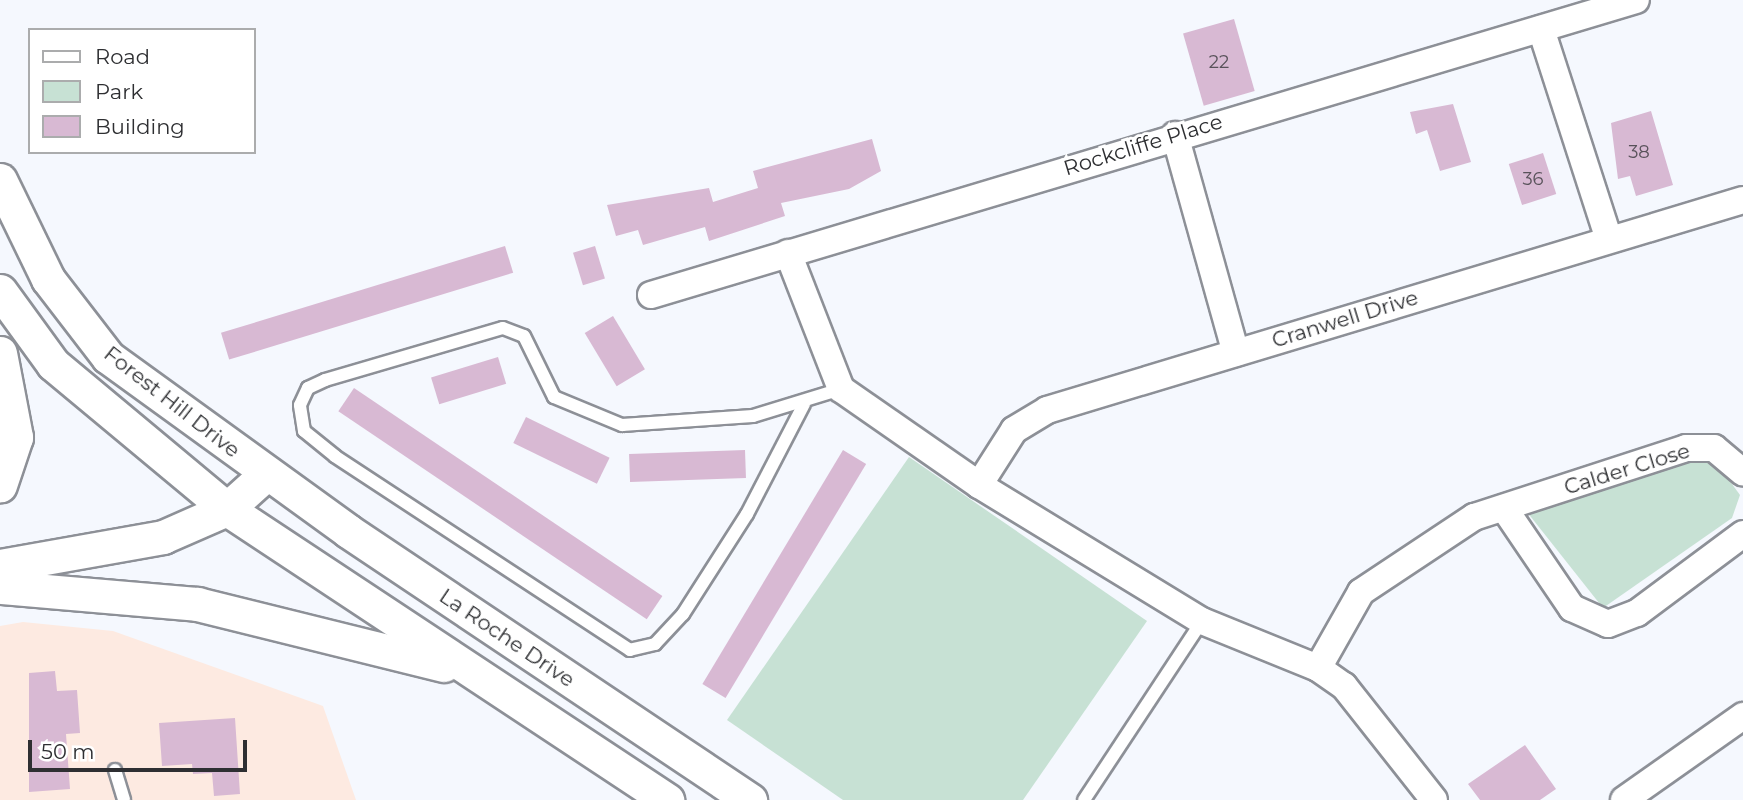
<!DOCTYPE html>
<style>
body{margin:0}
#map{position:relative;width:1743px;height:800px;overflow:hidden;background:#f5f8fe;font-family:Montserrat,sans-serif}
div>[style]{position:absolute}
.medical>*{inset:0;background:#fdeae1}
.green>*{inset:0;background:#c7e1d4}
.building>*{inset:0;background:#d8b9d3;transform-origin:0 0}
.roads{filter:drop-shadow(2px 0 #8d9097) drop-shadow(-2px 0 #8d9097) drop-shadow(0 2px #8d9097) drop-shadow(0 -2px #8d9097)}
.service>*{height:12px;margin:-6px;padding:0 6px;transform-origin:6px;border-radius:6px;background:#fff}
.minor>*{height:26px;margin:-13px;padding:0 13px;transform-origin:13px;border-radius:13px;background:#fff}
.tertiary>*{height:33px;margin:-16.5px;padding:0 16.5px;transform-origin:16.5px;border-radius:16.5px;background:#fff}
span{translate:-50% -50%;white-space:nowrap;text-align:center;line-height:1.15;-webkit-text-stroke:6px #fff;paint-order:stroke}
.number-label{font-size:18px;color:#58525a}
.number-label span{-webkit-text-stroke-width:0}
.street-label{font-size:21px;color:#2e2f32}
.legend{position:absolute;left:28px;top:28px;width:228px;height:126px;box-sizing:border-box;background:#fff;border:2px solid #abacad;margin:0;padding:9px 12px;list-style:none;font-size:21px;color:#2e2f32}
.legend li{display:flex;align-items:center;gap:14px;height:35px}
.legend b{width:35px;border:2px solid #abacad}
.scale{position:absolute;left:28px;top:740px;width:219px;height:32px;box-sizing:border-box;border:4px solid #2e2f32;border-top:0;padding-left:9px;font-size:21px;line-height:24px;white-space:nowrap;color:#2e2f32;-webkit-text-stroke:5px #fff;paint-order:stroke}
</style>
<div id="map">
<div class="medical">
<i style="clip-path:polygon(23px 622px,113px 631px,323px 706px,356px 800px,0 800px,0 626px)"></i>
</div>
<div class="green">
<i style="clip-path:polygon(1710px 454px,1740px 495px,1732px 518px,1603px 608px,1527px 512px)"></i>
<i style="clip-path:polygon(909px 457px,1147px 621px,1023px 800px,843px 800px,727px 720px)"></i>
</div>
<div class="building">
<i style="left:1234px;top:19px;width:75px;height:53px;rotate:74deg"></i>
<i style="clip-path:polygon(1453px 104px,1471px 162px,1440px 171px,1427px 130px,1416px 134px,1410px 112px)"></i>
<i style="clip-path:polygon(1651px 111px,1673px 185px,1636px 196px,1630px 176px,1618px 179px,1611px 123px)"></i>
<i style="clip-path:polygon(872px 139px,881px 171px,849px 189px,781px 203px,785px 216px,709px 241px,705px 227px,643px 245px,638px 230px,616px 236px,607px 205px,709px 188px,713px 202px,758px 188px,753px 171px)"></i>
<i style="left:1543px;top:153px;width:43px;height:36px;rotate:72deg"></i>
<i style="left:505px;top:246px;width:28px;height:297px;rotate:73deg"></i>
<i style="left:595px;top:246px;width:34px;height:23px;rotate:73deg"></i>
<i style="left:613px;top:316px;width:62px;height:33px;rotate:59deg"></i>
<i style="left:498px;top:357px;width:28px;height:70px;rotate:73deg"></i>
<i style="left:354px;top:388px;width:372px;height:28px;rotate:34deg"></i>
<i style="left:526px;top:417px;width:93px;height:29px;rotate:26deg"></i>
<i style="left:745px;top:450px;width:28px;height:116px;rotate:88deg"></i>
<i style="left:843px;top:450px;width:27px;height:273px;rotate:31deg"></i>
<i style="clip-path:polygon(55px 671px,57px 691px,77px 690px,80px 733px,66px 734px,70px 789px,29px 792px,29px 673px)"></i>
<i style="clip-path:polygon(235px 718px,240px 794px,214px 796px,212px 773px,193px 774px,192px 764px,162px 766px,159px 723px)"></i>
<i style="clip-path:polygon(1525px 745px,1556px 789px,1540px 800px,1480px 800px,1468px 784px)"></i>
</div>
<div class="roads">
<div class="service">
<i style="left:804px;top:404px;width:124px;rotate:117.4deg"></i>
<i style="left:747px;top:514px;width:119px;rotate:122.6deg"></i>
<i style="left:683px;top:614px;width:41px;rotate:133deg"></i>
<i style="left:655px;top:644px;width:26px;rotate:167deg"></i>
<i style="left:630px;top:650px;width:353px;rotate:-146.7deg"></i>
<i style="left:335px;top:456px;width:40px;rotate:-141deg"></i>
<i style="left:304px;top:431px;width:26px;rotate:-99deg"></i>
<i style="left:300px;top:405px;width:19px;rotate:-65deg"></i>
<i style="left:308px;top:388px;width:19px;rotate:-25deg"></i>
<i style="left:325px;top:380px;width:185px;rotate:-16.3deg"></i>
<i style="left:503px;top:328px;width:22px;rotate:21deg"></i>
<i style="left:524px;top:336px;width:68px;rotate:63.8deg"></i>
<i style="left:554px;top:397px;width:74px;rotate:22.4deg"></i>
<i style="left:622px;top:425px;width:131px;rotate:-3.9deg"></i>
<i style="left:753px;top:416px;width:92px;rotate:-17.1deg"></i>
<i style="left:115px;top:770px;width:31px;rotate:73deg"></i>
<i style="left:1084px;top:800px;width:214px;rotate:-56.6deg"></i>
</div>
<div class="minor">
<i style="left:1541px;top:29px;width:221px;rotate:72.1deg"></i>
<i style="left:1175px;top:135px;width:226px;rotate:74.4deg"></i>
<i style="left:788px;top:253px;width:146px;rotate:68.7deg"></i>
<i style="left:841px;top:389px;width:168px;rotate:34.8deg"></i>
<i style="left:979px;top:485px;width:261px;rotate:31.4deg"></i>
<i style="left:1202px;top:621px;width:125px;rotate:22.1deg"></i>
<i style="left:1318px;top:668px;width:32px;rotate:35deg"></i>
<i style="left:1344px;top:686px;width:145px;rotate:51.7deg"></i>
<i style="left:651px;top:295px;width:1028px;rotate:-16.67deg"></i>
<i style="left:979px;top:485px;width:65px;rotate:-57.5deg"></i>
<i style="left:1014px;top:430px;width:39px;rotate:-31deg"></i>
<i style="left:1047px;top:410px;width:727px;rotate:-16.79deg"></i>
<i style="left:1504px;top:508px;width:121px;rotate:55.8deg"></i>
<i style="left:1572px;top:608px;width:39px;rotate:24deg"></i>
<i style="left:1608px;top:624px;width:31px;rotate:-21deg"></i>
<i style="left:1637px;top:613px;width:132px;rotate:-36.7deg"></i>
<i style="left:1318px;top:668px;width:87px;rotate:-60.5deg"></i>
<i style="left:1361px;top:592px;width:136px;rotate:-33.6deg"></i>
<i style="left:1474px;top:517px;width:223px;rotate:-18deg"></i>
<i style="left:1686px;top:448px;width:28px"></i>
<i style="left:1714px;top:448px;width:38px;rotate:40deg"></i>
<i style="left:1624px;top:800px;width:146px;rotate:-35.2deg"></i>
</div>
<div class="tertiary">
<i style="left:0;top:180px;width:110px;rotate:64.1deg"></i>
<i style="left:48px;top:279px;width:98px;rotate:52.4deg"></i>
<i style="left:108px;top:357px;width:296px;rotate:35.9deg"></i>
<i style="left:348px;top:531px;width:484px;rotate:33.8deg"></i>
<i style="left:0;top:291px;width:90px;rotate:54deg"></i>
<i style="left:53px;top:364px;width:226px;rotate:39.8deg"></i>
<i style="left:227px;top:509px;width:528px;rotate:33.48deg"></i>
<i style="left:0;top:353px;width:86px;rotate:79.2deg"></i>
<i style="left:16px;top:437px;width:51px;rotate:108.4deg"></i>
<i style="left:0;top:566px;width:166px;rotate:-10.1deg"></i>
<i style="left:163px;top:537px;width:70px;rotate:-23.6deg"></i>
<i style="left:227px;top:509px;width:52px;rotate:-41.9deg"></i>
<i style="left:0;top:587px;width:198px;rotate:4.9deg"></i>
<i style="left:197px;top:604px;width:254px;rotate:13.9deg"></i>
</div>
</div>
<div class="number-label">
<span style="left:1219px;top:62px">22</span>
<span style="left:1639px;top:152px">38</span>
<span style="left:1533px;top:179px">36</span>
</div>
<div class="street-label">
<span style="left:1143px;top:145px;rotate:-17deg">Rockcliffe Place</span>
<span style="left:1345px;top:319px;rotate:-17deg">Cranwell Drive</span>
<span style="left:172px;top:402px;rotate:38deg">Forest Hill Drive</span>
<span style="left:1627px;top:469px;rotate:-17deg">Calder Close</span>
<span style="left:507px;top:638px;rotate:34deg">La Roche Drive</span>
</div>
<ul class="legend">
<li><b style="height:9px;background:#fff"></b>Road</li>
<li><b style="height:19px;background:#c7e1d4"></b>Park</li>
<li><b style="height:19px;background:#d8b9d3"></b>Building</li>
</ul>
<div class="scale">50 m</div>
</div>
